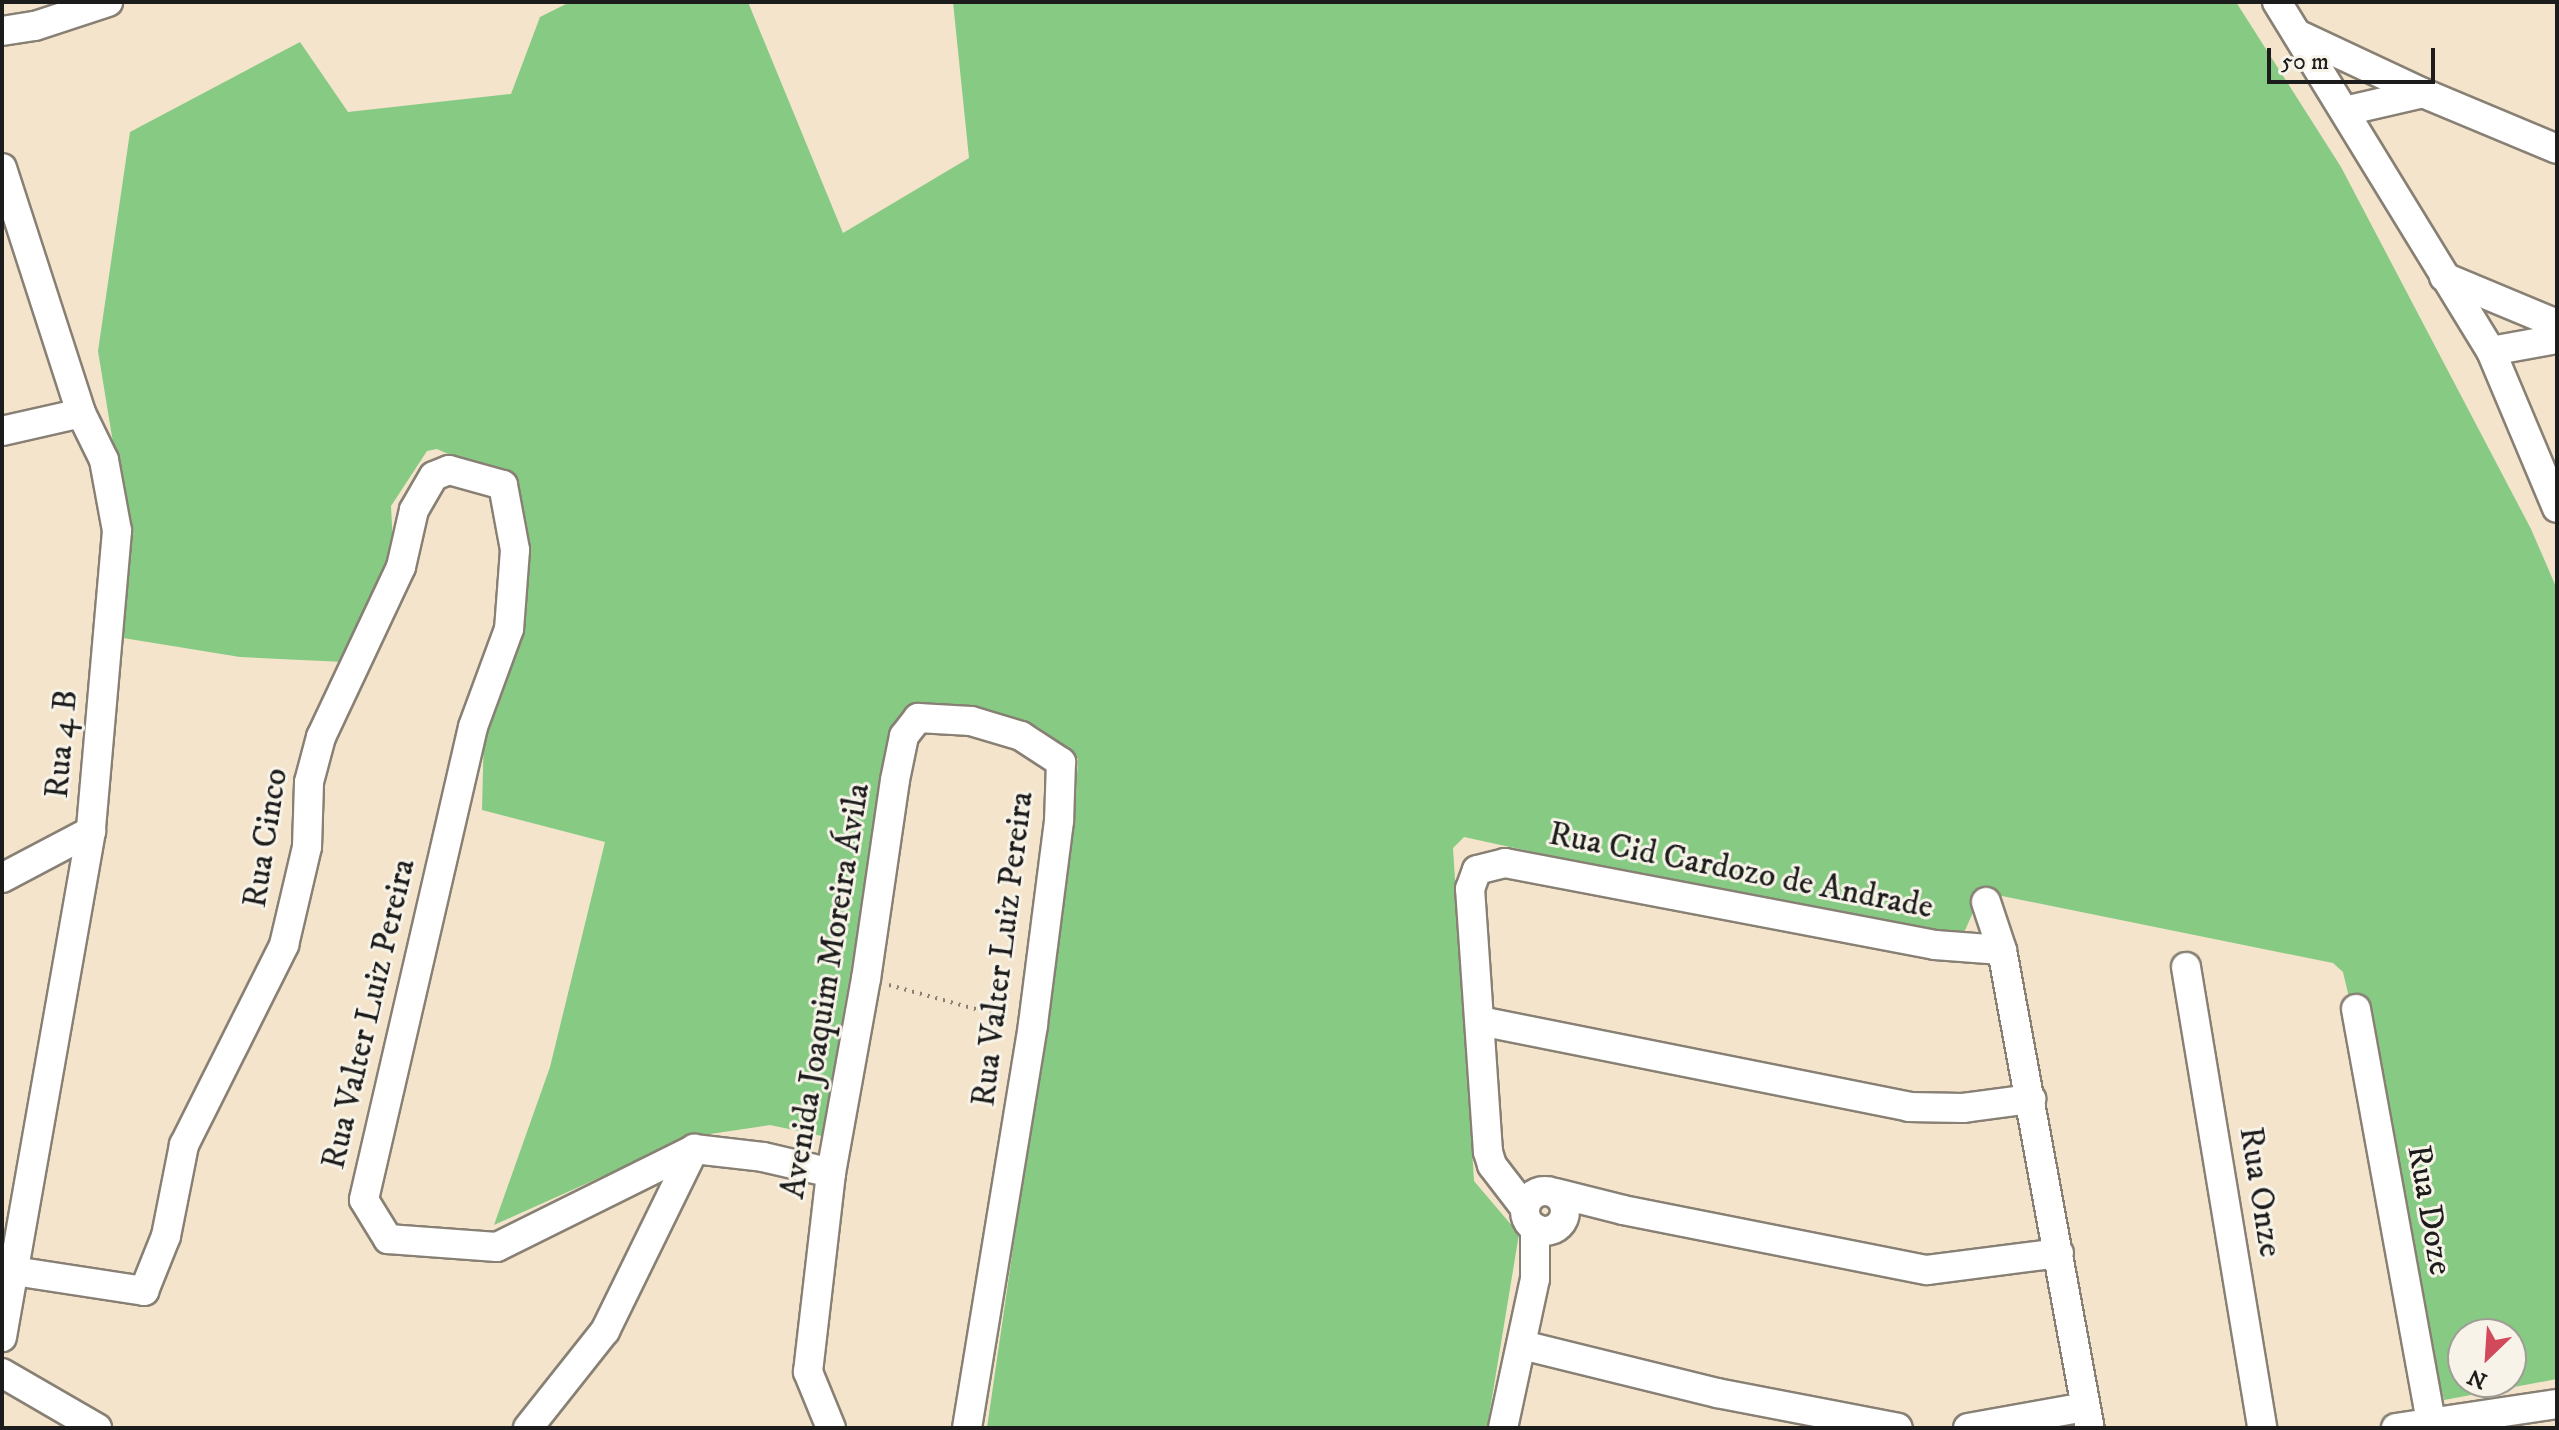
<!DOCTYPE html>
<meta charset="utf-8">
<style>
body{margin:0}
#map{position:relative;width:2559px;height:1430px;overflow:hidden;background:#f3e4cb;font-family:"IM FELL DW Pica",serif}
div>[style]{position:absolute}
.green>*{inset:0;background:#86ca83}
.path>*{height:4px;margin-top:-2px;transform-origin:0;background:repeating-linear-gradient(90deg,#888074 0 2px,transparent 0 8px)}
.roads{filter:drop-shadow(2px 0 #888074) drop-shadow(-2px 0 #888074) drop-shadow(0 2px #888074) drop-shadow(0 -2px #888074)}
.minor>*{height:28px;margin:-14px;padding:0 14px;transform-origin:14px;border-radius:14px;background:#fff}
.minor>.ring{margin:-14px;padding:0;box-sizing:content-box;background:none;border:28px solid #fff;border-radius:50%}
span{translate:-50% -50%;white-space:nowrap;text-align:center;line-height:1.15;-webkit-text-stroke:6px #f7f3e8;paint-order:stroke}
.street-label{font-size:34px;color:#1c1c1c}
.frame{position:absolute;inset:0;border:4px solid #1c1c1c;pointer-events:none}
.north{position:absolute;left:2447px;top:1318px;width:80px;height:80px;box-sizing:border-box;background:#f7f3e8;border:2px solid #9f9d96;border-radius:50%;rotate:205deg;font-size:22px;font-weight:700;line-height:32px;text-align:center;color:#1c1c1c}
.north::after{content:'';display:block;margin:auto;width:28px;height:36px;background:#d1495b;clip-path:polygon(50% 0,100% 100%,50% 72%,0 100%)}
.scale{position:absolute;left:2267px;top:48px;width:168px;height:36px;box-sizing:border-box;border:4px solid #1c1c1c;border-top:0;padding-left:10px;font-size:24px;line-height:28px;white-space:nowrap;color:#1c1c1c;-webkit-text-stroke:6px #f7f3e8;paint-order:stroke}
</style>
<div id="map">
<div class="green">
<i style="clip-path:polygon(evenodd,570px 2px,748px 2px,843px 233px,969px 158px,953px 2px,2236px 2px,2341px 167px,2531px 529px,2557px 589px,2557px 1379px,2444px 1400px,2343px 972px,2333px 963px,1982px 892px,1959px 944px,1464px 837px,1453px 848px,1474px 1181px,1519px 1234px,1487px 1428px,987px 1428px,1074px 827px,1078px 759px,1038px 727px,978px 709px,892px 733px,822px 1136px,770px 1125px,690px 1137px,494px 1225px,550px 1067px,605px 842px,482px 810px,484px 730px,522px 628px,514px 484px,437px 449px,427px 451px,391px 506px,394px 565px,344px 662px,240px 657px,117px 637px,115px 455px,98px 351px,130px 132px,300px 42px,348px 112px,511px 94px,540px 17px,570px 2px,2463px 1334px,2511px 1334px,2511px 1382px,2463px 1382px,2463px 1334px)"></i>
</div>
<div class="path">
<i style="left:889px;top:985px;width:123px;rotate:15.5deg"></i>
</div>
<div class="roads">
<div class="minor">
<i style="left:2277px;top:2px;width:409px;rotate:58.5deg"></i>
<i style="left:2491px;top:351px;width:170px;rotate:67.2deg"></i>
<i style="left:2px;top:31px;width:33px;rotate:-9deg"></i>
<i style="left:35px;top:26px;width:77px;rotate:-18.2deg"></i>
<i style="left:2297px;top:34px;width:139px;rotate:25.1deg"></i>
<i style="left:2423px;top:93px;width:145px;rotate:22.7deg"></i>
<i style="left:2345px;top:111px;width:80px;rotate:-13deg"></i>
<i style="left:2px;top:168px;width:257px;rotate:72.1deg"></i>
<i style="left:81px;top:413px;width:52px;rotate:63.9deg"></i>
<i style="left:104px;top:460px;width:72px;rotate:79.6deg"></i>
<i style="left:117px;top:531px;width:301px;rotate:95deg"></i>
<i style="left:91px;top:831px;width:514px;rotate:99.98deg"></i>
<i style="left:2444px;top:277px;width:122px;rotate:22.6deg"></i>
<i style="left:2491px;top:351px;width:67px;rotate:-10.3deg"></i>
<i style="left:2px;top:431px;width:81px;rotate:-12.8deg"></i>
<i style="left:2px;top:878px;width:101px;rotate:-27.8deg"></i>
<i style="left:1986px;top:902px;width:51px;rotate:71.6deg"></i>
<i style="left:2002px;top:950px;width:486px;rotate:79.6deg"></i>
<i style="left:2186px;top:967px;width:467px;rotate:80.6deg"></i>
<i style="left:2356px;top:1009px;width:421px;rotate:79.7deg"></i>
<i style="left:1480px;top:1021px;width:438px;rotate:11.3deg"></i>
<i style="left:1909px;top:1107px;width:54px;rotate:1.1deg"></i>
<i style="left:1963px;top:1108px;width:69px;rotate:-7.5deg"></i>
<i class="ring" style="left:1525px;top:1191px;width:12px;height:12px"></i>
<i style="left:1556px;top:1193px;width:69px;rotate:14.2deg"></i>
<i style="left:1623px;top:1210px;width:310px;rotate:11.2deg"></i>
<i style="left:1927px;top:1270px;width:133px;rotate:-7.3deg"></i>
<i style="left:1525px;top:1208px;width:54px;rotate:-127.5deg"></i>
<i style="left:1492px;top:1165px;width:14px;rotate:-107deg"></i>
<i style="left:1488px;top:1152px;width:264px;rotate:-93.9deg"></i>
<i style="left:1470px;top:889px;width:20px;rotate:-70deg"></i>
<i style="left:1477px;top:870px;width:29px;rotate:-14deg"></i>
<i style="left:1505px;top:863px;width:438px;rotate:10.8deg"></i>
<i style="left:1935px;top:945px;width:67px;rotate:4.3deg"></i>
<i style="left:14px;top:1271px;width:132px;rotate:8.7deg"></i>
<i style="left:144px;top:1291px;width:59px;rotate:-68.2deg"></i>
<i style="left:166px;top:1236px;width:93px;rotate:-78.8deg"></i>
<i style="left:184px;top:1145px;width:224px;rotate:-63.4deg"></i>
<i style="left:284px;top:945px;width:101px;rotate:-76.8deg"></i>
<i style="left:307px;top:847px;width:65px;rotate:-88.2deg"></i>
<i style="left:309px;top:782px;width:47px;rotate:-75.1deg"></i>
<i style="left:321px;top:737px;width:188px;rotate:-64.8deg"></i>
<i style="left:401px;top:567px;width:58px;rotate:-77.2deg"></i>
<i style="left:414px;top:510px;width:39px;rotate:-60deg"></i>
<i style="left:434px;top:476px;width:16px;rotate:-22deg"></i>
<i style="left:449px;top:470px;width:56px;rotate:15.5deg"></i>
<i style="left:503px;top:485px;width:66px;rotate:79.5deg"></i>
<i style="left:515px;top:550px;width:79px;rotate:94.3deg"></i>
<i style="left:509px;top:629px;width:104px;rotate:110.2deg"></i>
<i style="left:473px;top:727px;width:485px;rotate:103deg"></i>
<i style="left:364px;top:1200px;width:46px;rotate:58.4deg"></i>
<i style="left:388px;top:1239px;width:109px;rotate:4.2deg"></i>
<i style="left:497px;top:1247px;width:220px;rotate:-26.4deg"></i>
<i style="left:694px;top:1149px;width:69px;rotate:6.6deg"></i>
<i style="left:763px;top:1157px;width:70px;rotate:13.2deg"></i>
<i style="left:1522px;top:1345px;width:201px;rotate:13.8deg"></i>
<i style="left:1717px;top:1393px;width:184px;rotate:10.9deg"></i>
<i style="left:2px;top:1373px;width:110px;rotate:30.1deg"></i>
<i style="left:528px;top:1428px;width:124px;rotate:-51.6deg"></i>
<i style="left:605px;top:1331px;width:203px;rotate:-63.9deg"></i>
<i style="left:831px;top:1428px;width:61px;rotate:-112.3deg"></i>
<i style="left:808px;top:1372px;width:200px;rotate:-83.4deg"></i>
<i style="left:831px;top:1173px;width:197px;rotate:-79.8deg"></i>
<i style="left:866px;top:979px;width:201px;rotate:-81.7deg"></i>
<i style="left:895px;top:780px;width:45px;rotate:-78.4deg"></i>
<i style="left:904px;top:736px;width:23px;rotate:-52deg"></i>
<i style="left:918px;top:718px;width:53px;rotate:3.2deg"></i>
<i style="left:971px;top:721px;width:52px;rotate:16.7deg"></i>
<i style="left:1021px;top:736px;width:48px;rotate:33deg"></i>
<i style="left:1061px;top:762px;width:59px;rotate:91.9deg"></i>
<i style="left:1059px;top:821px;width:206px;rotate:97.3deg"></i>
<i style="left:1033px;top:1025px;width:408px;rotate:99.3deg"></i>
<i style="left:1503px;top:1428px;width:152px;rotate:-77.9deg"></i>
<i style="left:1535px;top:1279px;width:51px;rotate:-90deg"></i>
<i style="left:1968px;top:1428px;width:119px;rotate:-10.2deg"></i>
<i style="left:2396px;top:1428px;width:163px;rotate:-8.5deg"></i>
</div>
</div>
<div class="street-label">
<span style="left:62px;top:744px;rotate:-85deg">Rua 4 B</span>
<span style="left:266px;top:838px;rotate:-81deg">Rua Cinco</span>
<span style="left:1741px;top:871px;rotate:11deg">Rua Cid Cardozo de Andrade</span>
<span style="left:1003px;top:949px;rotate:-83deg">Rua Valter Luiz Pereira</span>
<span style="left:826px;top:991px;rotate:-81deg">Avenida Joaquim Moreira Ávila</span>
<span style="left:369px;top:1014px;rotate:-77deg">Rua Valter Luiz Pereira</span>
<span style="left:2260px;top:1192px;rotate:81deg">Rua Onze</span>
<span style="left:2429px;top:1210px;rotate:80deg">Rua Doze</span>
</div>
<div class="frame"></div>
<div class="north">N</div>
<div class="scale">50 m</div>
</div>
